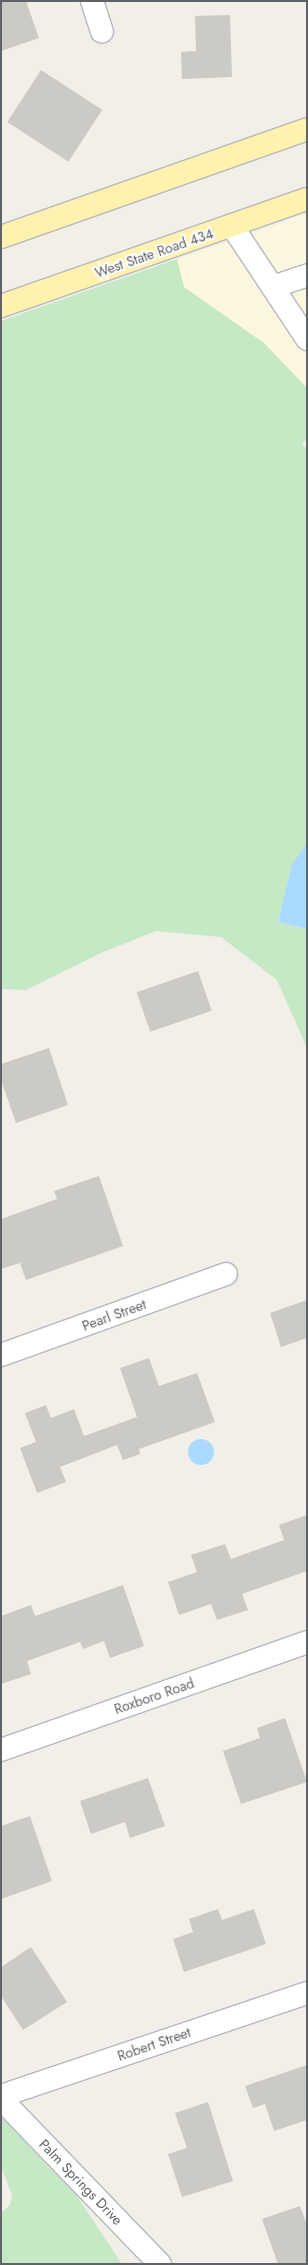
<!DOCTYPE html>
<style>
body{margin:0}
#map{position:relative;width:308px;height:2265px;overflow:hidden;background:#f1efe8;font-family:Jost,sans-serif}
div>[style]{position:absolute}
.commercial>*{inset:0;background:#fef7e0}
.green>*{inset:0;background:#c5e8c5}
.water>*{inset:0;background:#aadaff}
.round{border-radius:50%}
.building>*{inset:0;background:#cccac5;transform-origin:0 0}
.roads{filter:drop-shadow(1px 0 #b5b8bc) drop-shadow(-1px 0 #b5b8bc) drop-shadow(0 1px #b5b8bc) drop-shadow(0 -1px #b5b8bc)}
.minor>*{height:22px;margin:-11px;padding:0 11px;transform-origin:11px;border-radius:11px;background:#fff}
.major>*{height:22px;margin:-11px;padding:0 11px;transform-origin:11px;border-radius:11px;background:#fff2af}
span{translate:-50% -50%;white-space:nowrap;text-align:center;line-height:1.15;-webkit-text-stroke:4px #fff;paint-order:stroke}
.street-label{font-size:14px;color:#5f6368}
.frame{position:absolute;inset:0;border:2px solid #5f6368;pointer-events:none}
</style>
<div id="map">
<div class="commercial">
<i style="clip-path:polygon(307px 214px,307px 388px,264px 343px,184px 287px,177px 260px)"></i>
</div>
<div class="green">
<i style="clip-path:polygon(177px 259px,184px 287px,264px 343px,307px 388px,307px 439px,302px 444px,307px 449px,307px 843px,292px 864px,278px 922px,307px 929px,307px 1048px,277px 980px,221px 937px,156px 931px,101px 953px,26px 990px,1px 989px,1px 321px)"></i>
<i style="clip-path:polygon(1px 2117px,76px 2195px,122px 2264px,1px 2264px,1px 2213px,10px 2205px,12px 2195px,1px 2166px)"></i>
</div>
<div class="water">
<i style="clip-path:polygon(307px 843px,307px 929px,278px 922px,292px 864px)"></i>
<i class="round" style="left:188px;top:1439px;width:26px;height:26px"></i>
</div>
<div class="building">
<i style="clip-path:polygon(1px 1px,26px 1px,39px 38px,1px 51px)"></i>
<i style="clip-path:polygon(230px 15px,232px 77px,182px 79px,181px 52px,196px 51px,195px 16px)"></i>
<i style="left:41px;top:70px;width:73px;height:62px;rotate:33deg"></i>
<i style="left:198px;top:971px;width:42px;height:65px;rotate:71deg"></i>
<i style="clip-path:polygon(49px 1048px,68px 1105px,16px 1123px,1px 1080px,1px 1064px)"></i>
<i style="clip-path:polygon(99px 1176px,123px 1246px,26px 1280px,20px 1263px,1px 1269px,1px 1219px,57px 1199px,54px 1191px)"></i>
<i style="clip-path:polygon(307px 1300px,307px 1338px,281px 1347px,270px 1313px)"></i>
<i style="clip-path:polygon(149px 1358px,159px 1386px,197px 1373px,215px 1422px,139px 1449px,140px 1454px,123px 1460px,117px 1445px,60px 1467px,66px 1482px,37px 1493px,20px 1448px,36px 1442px,25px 1413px,46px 1405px,51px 1418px,74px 1409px,84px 1436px,137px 1417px,120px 1368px)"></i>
<i style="clip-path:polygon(307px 1515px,307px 1571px,242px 1594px,248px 1610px,217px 1620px,211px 1604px,179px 1615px,168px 1582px,197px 1572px,191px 1555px,225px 1544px,231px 1559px,284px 1540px,279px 1525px)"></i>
<i style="clip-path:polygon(123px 1585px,144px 1646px,110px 1658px,104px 1641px,83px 1649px,80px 1642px,27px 1661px,31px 1674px,1px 1684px,1px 1616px,31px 1605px,35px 1616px)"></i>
<i style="clip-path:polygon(285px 1718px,307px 1782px,241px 1804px,223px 1751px,260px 1738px,257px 1728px)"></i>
<i style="clip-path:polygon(148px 1778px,165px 1826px,130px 1838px,125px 1822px,91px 1834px,80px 1801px)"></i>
<i style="clip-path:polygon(30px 1816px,52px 1881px,1px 1899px,1px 1826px)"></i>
<i style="clip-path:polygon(218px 1909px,222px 1920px,254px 1909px,266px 1944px,184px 1972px,173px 1939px,193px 1932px,189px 1919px)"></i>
<i style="clip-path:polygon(31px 1947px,67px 2002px,23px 2030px,1px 1996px,1px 1967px)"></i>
<i style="clip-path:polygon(307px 2065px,307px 2120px,274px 2131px,265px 2104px,253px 2108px,245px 2086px)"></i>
<i style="clip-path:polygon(208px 2102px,233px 2181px,182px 2197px,168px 2154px,187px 2148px,175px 2113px)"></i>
<i style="clip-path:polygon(300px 2206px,307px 2225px,307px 2264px,278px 2264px,262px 2219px)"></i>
</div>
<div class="roads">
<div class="minor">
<i style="left:92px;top:1px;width:32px;rotate:72deg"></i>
<i style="left:232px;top:226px;width:136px;rotate:56.4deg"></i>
<i style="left:273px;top:287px;width:36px;rotate:-19deg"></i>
<i style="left:1px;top:1355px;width:239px;rotate:-19.8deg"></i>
<i style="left:1px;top:1750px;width:324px;rotate:-19.4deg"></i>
<i style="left:1px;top:2096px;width:323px;rotate:-18.6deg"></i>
<i style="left:1px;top:2099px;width:229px;rotate:46.1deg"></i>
</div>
<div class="major">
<i style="left:1px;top:237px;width:324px;rotate:-19.4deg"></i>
<i style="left:1px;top:306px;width:324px;rotate:-19.3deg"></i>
</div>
</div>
<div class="street-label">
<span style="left:154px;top:253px;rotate:-19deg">West State Road 434</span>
<span style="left:114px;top:1315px;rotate:-20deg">Pearl Street</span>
<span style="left:154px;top:1696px;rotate:-19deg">Roxboro Road</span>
<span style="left:154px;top:2044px;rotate:-19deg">Robert Street</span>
<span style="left:81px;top:2182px;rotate:46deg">Palm Springs Drive</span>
</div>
<div class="frame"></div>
</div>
